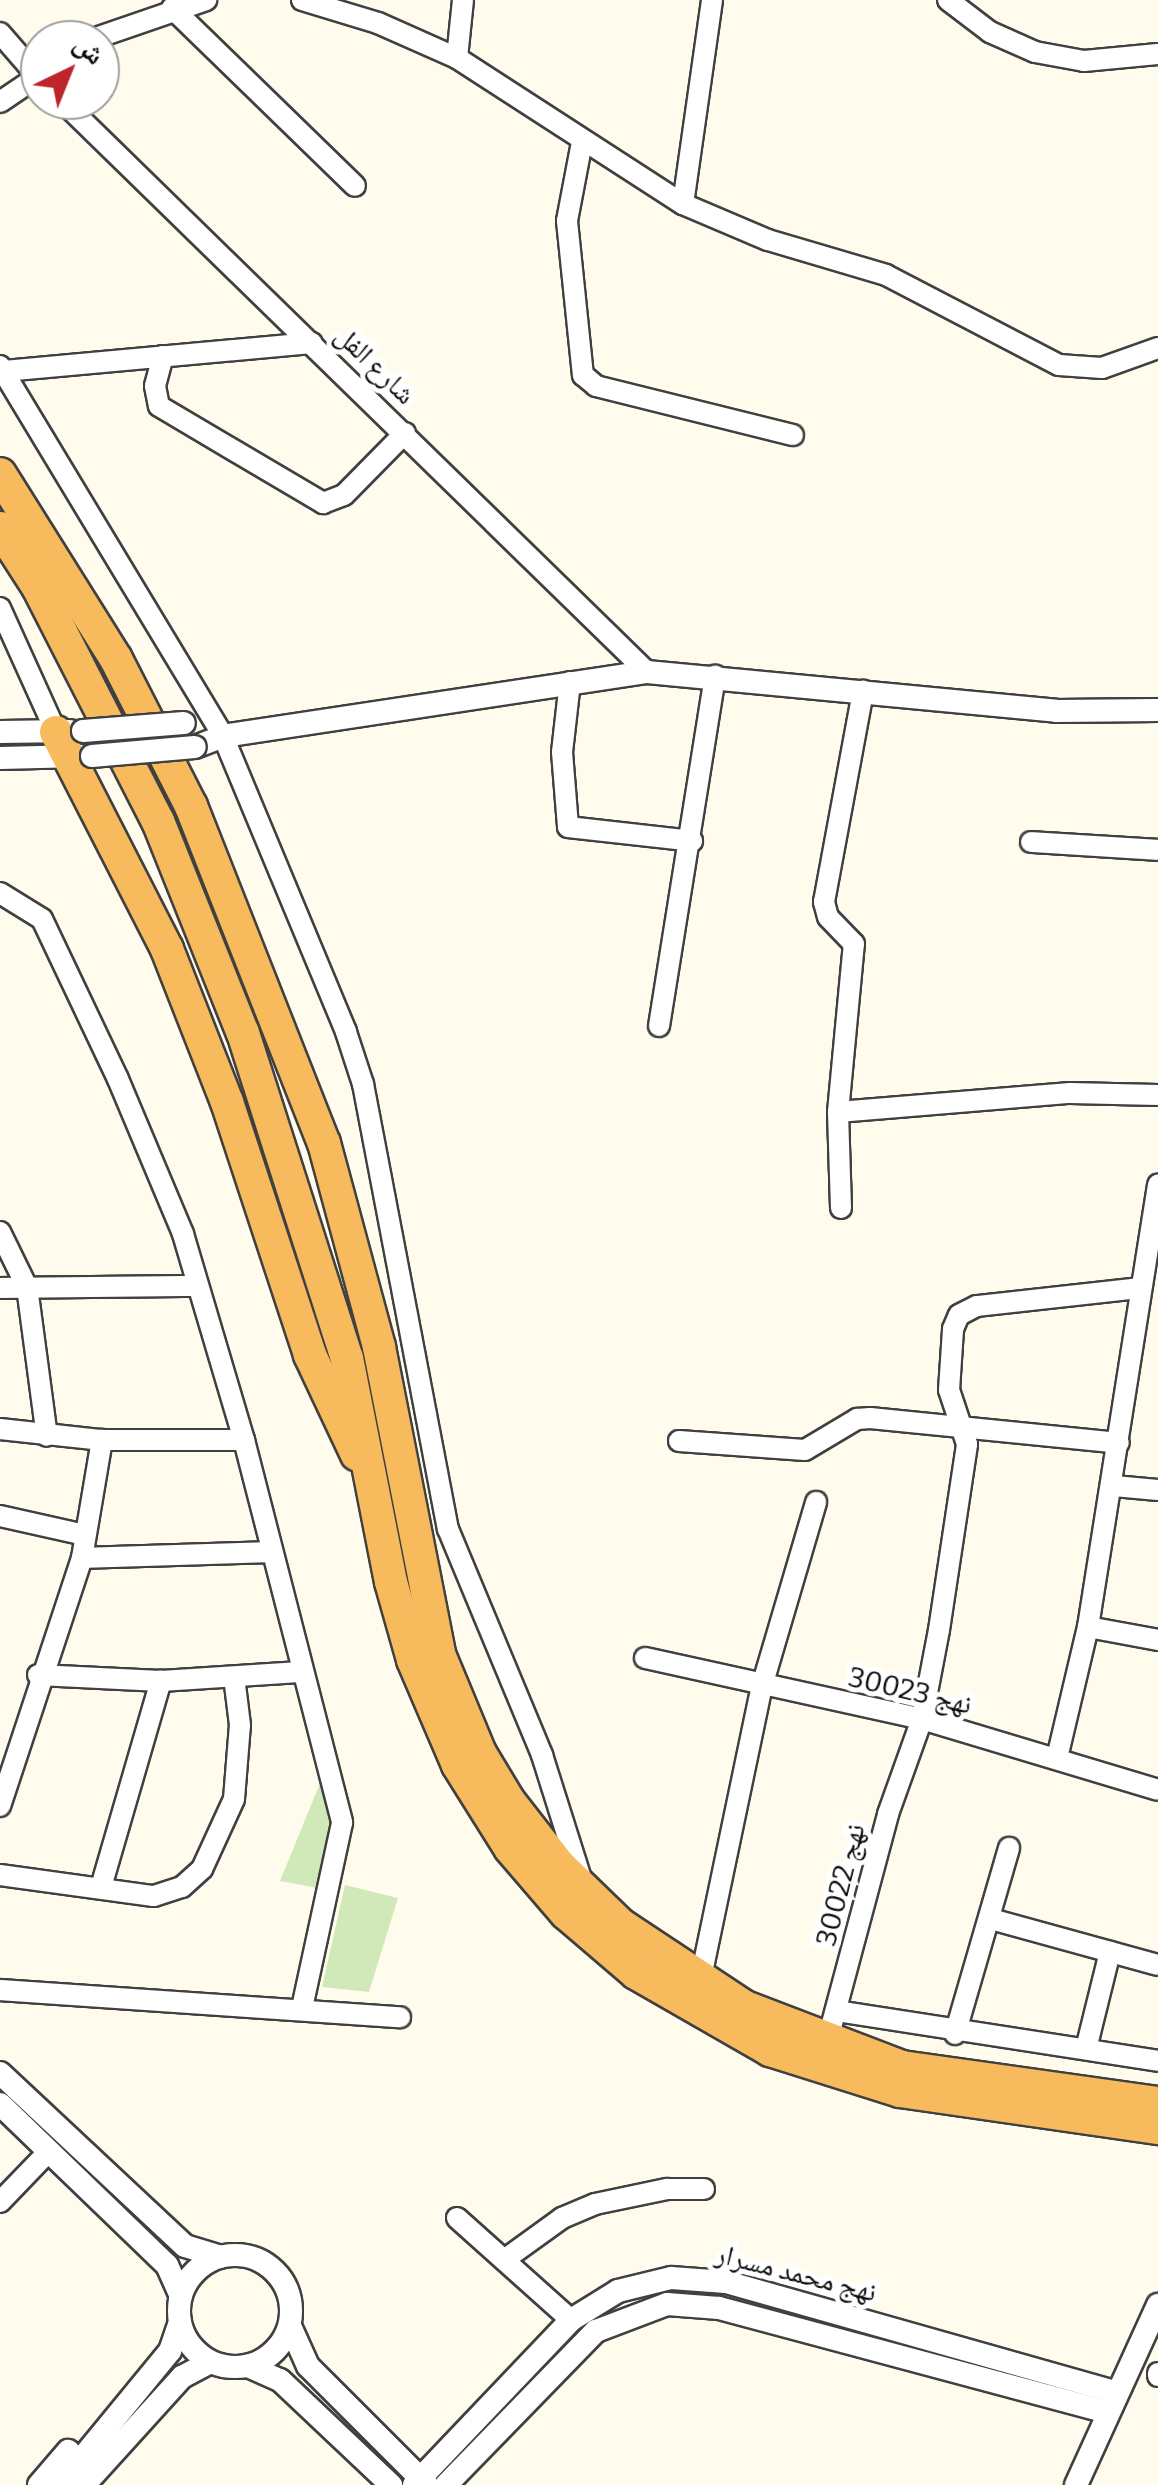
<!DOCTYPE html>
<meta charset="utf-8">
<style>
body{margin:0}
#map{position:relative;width:1158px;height:2485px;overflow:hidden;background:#fffcee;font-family:Bitter,"Noto Naskh Arabic",serif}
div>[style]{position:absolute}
.green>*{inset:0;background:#d1e9b8}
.roads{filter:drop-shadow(2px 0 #404040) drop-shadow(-2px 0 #404040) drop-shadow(0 2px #404040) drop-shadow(0 -2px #404040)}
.minor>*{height:20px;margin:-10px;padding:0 10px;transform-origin:10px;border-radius:10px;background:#fff}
.tertiary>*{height:22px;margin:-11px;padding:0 11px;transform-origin:11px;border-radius:11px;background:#fff}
.tertiary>.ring{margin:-11px;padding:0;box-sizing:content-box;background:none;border:22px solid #fff;border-radius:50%}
.trunk>*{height:32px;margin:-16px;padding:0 16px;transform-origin:16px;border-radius:16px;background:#f7bb5d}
.bridges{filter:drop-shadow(2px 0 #404040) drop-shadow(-2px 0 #404040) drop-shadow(0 2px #404040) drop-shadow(0 -2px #404040)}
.tertiary-bridge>*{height:22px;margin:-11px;padding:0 11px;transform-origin:11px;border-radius:11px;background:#fff}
span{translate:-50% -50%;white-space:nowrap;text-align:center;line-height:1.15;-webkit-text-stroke:10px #fff;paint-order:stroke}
.street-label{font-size:28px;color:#0d0d0d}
.north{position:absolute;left:20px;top:20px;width:100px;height:100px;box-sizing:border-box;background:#fff;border:2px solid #9e9e9e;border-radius:50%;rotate:43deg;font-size:28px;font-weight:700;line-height:40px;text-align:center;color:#0d0d0d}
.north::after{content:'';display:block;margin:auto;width:35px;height:45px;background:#be252b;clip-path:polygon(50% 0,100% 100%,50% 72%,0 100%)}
</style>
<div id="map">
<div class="green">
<i style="clip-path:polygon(323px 1776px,339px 1814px,323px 1889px,280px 1881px)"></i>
<i style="clip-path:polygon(345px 1885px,398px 1898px,369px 1992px,322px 1987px)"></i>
</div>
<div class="roads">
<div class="minor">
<i style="left:302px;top:0;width:79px;rotate:16.8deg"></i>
<i style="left:378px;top:23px;width:86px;rotate:23.9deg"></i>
<i style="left:457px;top:58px;width:269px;rotate:32.9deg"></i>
<i style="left:683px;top:204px;width:206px;rotate:-81.9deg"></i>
<i style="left:948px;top:0;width:53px;rotate:37.3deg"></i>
<i style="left:990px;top:32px;width:49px;rotate:24deg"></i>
<i style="left:1035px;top:52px;width:50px;rotate:10.4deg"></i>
<i style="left:1084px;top:61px;width:74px;rotate:-5.4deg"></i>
<i style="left:172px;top:8px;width:255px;rotate:44.2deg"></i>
<i style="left:0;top:33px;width:61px;rotate:49deg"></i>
<i style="left:90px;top:40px;width:123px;rotate:-19deg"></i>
<i style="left:457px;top:58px;width:58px;rotate:-84.1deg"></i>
<i style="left:61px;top:100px;width:819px;rotate:44.31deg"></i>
<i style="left:0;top:102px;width:48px;rotate:-34deg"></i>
<i style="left:582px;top:142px;width:80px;rotate:100.8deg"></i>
<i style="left:567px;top:221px;width:155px;rotate:84.1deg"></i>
<i style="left:583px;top:375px;width:17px;rotate:40deg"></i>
<i style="left:596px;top:386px;width:203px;rotate:14deg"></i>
<i style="left:683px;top:204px;width:92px;rotate:23deg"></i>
<i style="left:768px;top:240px;width:123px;rotate:16.5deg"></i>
<i style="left:886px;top:275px;width:195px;rotate:27.5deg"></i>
<i style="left:1059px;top:365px;width:43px;rotate:4deg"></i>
<i style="left:1102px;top:368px;width:59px;rotate:-19.7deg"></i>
<i style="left:163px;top:356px;width:31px;rotate:105deg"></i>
<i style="left:155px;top:386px;width:20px;rotate:79deg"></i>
<i style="left:159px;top:406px;width:191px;rotate:30.6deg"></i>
<i style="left:323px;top:503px;width:22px;rotate:-21deg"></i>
<i style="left:344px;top:495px;width:87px;rotate:-45.5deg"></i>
<i style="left:0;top:366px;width:432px;rotate:58.9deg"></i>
<i style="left:223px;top:736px;width:321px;rotate:67.4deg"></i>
<i style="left:346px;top:1032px;width:55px;rotate:71.9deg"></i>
<i style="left:363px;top:1084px;width:453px;rotate:79.2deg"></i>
<i style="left:448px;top:1529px;width:245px;rotate:67.4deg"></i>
<i style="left:542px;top:1755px;width:133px;rotate:72.5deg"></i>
<i style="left:4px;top:371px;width:309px;rotate:-5.2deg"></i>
<i style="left:0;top:608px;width:136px;rotate:65.7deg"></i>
<i style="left:570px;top:682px;width:70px;rotate:96.5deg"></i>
<i style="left:562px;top:752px;width:75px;rotate:85.4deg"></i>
<i style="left:568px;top:827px;width:125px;rotate:6.4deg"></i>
<i style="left:1031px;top:842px;width:127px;rotate:3.6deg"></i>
<i style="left:0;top:893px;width:49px;rotate:31.8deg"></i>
<i style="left:42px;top:919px;width:177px;rotate:64.6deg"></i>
<i style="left:118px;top:1079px;width:168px;rotate:67.2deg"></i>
<i style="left:183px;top:1234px;width:215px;rotate:73.5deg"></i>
<i style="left:244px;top:1440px;width:395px;rotate:75.6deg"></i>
<i style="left:342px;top:1823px;width:189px;rotate:102.2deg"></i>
<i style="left:659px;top:1026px;width:355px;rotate:-80.9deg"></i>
<i style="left:838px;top:1112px;width:233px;rotate:-4.7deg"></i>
<i style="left:1070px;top:1093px;width:88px;rotate:1.3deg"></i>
<i style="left:841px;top:1208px;width:96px;rotate:-91.8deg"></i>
<i style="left:838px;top:1112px;width:169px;rotate:-84.6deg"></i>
<i style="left:854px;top:944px;width:37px;rotate:-134deg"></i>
<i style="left:828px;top:917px;width:16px;rotate:-105deg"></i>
<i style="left:824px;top:902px;width:215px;rotate:-79.5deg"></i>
<i style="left:0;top:1232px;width:61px;rotate:63.9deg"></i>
<i style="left:27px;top:1287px;width:150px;rotate:82.4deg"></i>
<i style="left:0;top:1288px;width:198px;rotate:-0.6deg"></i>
<i style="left:0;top:1429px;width:103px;rotate:6.2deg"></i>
<i style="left:102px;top:1440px;width:142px"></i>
<i style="left:679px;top:1441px;width:126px;rotate:4.1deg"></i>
<i style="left:805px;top:1450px;width:61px;rotate:-30.8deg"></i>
<i style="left:857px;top:1419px;width:13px;rotate:-4deg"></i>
<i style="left:870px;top:1418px;width:250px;rotate:5.7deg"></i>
<i style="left:1114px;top:1486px;width:44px;rotate:5.2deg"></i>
<i style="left:0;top:1516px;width:87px;rotate:12.6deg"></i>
<i style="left:82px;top:1558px;width:189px;rotate:-1.8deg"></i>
<i style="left:1088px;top:1627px;width:448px;rotate:-81deg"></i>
<i style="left:645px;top:1658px;width:284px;rotate:12.4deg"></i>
<i style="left:922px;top:1719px;width:246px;rotate:16.7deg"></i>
<i style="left:38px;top:1675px;width:123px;rotate:2.8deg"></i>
<i style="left:161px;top:1681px;width:139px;rotate:-3.7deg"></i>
<i style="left:1057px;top:1758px;width:135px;rotate:-76.7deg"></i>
<i style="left:1088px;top:1627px;width:71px;rotate:10.5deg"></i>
<i style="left:0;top:1806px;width:261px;rotate:-71.7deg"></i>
<i style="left:82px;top:1558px;width:120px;rotate:-80.4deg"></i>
<i style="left:0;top:1875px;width:155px;rotate:7.8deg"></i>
<i style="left:154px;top:1896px;width:29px;rotate:-18deg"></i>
<i style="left:182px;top:1887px;width:27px;rotate:-42deg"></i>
<i style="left:202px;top:1869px;width:77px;rotate:-65.4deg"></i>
<i style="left:234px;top:1799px;width:74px;rotate:-85.4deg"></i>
<i style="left:240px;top:1725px;width:48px;rotate:-97.1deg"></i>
<i style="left:101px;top:1887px;width:215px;rotate:-73.8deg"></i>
<i style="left:991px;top:1919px;width:173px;rotate:15.4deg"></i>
<i style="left:700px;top:1982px;width:302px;rotate:-78.2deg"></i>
<i style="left:762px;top:1686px;width:192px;rotate:-73.6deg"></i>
<i style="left:0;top:1990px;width:401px;rotate:3.9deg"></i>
<i style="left:836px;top:2011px;width:326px;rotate:8.8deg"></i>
<i style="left:955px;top:2034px;width:194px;rotate:-73.8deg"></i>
<i style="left:826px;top:2046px;width:240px;rotate:-75deg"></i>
<i style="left:888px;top:1814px;width:101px;rotate:-70.3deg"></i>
<i style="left:922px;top:1719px;width:91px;rotate:-79.2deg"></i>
<i style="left:939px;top:1630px;width:188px;rotate:-81.4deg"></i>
<i style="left:967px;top:1444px;width:57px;rotate:-108.4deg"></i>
<i style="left:949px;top:1390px;width:61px;rotate:-86.2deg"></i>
<i style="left:953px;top:1329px;width:15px;rotate:-67deg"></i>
<i style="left:959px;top:1315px;width:20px;rotate:-27deg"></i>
<i style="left:977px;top:1306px;width:164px;rotate:-6.3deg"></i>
<i style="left:1086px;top:2049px;width:100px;rotate:-76.1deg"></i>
<i style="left:0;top:2202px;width:71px;rotate:-46.1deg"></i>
<i style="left:457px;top:2218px;width:153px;rotate:41.8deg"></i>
<i style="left:504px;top:2260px;width:72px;rotate:-35.9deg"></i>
<i style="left:562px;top:2218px;width:36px;rotate:-23deg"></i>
<i style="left:595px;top:2204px;width:74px;rotate:-11.8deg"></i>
<i style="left:667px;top:2189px;width:37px"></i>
<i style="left:1158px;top:2373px;width:3px;rotate:90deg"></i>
</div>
<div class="tertiary">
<i style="left:0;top:732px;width:70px;rotate:-0.8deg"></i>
<i style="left:195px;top:747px;width:30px;rotate:-21deg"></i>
<i style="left:223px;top:736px;width:429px;rotate:-8.6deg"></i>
<i style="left:647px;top:672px;width:411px;rotate:5.4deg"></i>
<i style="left:1056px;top:711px;width:102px;rotate:-0.6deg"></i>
<i style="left:0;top:758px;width:81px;rotate:-1.4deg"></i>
<i style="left:0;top:2073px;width:253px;rotate:43.1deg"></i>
<i style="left:185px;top:2246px;width:37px;rotate:17deg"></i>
<i style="left:0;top:2104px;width:232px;rotate:44deg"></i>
<i style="left:167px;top:2265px;width:34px;rotate:66deg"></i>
<i class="ring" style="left:179px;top:2255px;width:90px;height:90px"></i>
<i style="left:290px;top:2326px;width:44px;rotate:65.8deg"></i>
<i style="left:308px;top:2366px;width:168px;rotate:45deg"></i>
<i style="left:248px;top:2366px;width:35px;rotate:24deg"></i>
<i style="left:280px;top:2380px;width:153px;rotate:43.4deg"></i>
<i style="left:39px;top:2485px;width:45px;rotate:-49.5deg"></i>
<i style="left:60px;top:2485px;width:173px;rotate:-50.6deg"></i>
<i style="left:170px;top:2351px;width:31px;rotate:-71deg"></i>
<i style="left:84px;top:2485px;width:146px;rotate:-47.8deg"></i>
<i style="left:182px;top:2377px;width:32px;rotate:-28deg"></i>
<i style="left:414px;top:2485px;width:228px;rotate:-46.4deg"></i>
<i style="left:571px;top:2320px;width:55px;rotate:-31.7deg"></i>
<i style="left:618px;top:2291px;width:55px;rotate:-13.8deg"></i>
<i style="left:671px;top:2278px;width:55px;rotate:4.2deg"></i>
<i style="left:726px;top:2282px;width:405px;rotate:15.8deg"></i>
<i style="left:446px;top:2485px;width:215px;rotate:-45.8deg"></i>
<i style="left:596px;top:2331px;width:76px;rotate:-20.8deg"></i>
<i style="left:667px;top:2304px;width:52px;rotate:4.4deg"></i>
<i style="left:719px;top:2308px;width:402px;rotate:15deg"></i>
<i style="left:1076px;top:2485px;width:198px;rotate:-65.5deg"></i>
</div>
<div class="trunk">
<i style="left:0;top:474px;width:218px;rotate:57.9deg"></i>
<i style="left:116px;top:659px;width:165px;rotate:63deg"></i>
<i style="left:191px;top:806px;width:362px;rotate:68.5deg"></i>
<i style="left:324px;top:1143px;width:211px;rotate:74.9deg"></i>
<i style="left:379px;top:1347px;width:313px;rotate:78.9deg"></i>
<i style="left:439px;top:1654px;width:107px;rotate:67.5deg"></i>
<i style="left:480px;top:1753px;width:56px;rotate:58.9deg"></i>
<i style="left:509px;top:1801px;width:81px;rotate:52deg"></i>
<i style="left:559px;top:1865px;width:86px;rotate:44.1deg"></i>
<i style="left:621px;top:1925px;width:149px;rotate:33.5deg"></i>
<i style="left:745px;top:2007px;width:168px;rotate:20.9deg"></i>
<i style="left:902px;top:2067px;width:259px;rotate:8deg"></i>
<i style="left:0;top:528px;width:70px;rotate:57.2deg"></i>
<i style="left:38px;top:587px;width:263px;rotate:62.9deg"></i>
<i style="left:158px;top:821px;width:228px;rotate:68.2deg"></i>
<i style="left:243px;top:1033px;width:341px;rotate:72.3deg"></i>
<i style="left:347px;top:1358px;width:228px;rotate:78.9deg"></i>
<i style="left:391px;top:1582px;width:81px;rotate:74.2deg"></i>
<i style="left:413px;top:1660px;width:114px;rotate:66.8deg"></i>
<i style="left:458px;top:1765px;width:98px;rotate:57.9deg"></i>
<i style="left:510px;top:1848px;width:86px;rotate:49.3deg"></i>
<i style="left:566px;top:1913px;width:92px;rotate:40.6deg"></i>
<i style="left:636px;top:1973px;width:155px;rotate:29.9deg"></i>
<i style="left:770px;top:2050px;width:136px;rotate:17.5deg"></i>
<i style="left:900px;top:2091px;width:261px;rotate:8.2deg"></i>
<i style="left:56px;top:732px;width:244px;rotate:62.9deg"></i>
<i style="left:167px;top:949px;width:164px;rotate:68.6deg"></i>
<i style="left:227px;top:1102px;width:266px;rotate:71.8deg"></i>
<i style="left:310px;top:1355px;width:110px;rotate:64.8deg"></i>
</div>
</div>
<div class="bridges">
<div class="tertiary-bridge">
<i style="left:83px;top:731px;width:101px;rotate:-4.5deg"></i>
<i style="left:92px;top:756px;width:103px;rotate:-5deg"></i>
</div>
</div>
<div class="street-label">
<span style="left:375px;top:365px;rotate:44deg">شارع الفل</span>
<span style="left:910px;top:1691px;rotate:13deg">نهج 30023</span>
<span style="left:841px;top:1885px;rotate:-76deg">نهج 30022</span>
<span style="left:796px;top:2273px;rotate:14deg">نهج محمد مسرار</span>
</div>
<div class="north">ش</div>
</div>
